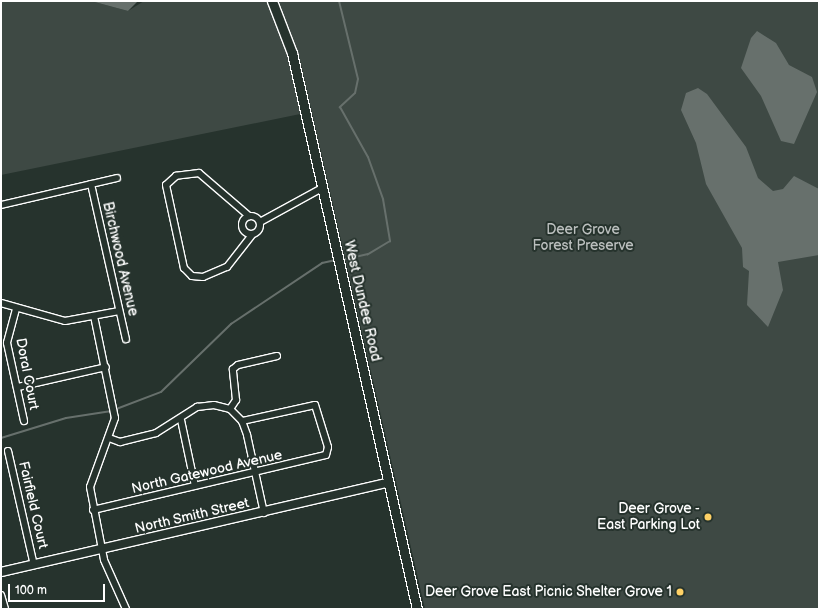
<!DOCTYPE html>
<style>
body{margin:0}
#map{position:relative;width:820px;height:610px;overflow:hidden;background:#26332d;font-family:"Balsamiq Sans",sans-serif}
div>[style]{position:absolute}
.green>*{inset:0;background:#3e4944}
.water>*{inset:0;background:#67706c}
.stream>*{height:2px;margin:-1px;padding:0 1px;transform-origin:1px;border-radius:1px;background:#67706c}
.roads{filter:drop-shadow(1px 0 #fff) drop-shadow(-1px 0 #fff) drop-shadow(0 1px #fff) drop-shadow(0 -1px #fff)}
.street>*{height:6px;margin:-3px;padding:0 3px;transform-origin:3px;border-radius:3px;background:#26332d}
.street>.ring{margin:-3px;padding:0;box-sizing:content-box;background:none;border:6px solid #26332d;border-radius:50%}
.secondary>*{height:8px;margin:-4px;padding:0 4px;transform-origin:4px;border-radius:4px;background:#26332d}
.primary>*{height:9px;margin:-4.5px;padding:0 4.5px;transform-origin:4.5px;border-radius:4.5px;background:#26332d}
.dots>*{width:11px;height:11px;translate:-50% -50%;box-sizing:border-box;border:2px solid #26332d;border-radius:50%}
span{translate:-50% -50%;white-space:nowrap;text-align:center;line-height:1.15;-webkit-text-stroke:4px #26332d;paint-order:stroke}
.park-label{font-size:14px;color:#bbbfbe}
.street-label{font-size:14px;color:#fff}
.poi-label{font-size:14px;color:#fff}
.right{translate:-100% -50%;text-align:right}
.frame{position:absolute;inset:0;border:2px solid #fff;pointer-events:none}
.scale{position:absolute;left:8px;top:584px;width:97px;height:18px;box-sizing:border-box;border:2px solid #fff;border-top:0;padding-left:5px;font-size:12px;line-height:14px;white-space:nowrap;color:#fff;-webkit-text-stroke:3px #26332d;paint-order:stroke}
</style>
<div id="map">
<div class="green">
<i style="clip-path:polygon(1px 1px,91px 1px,128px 11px,144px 1px,270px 1px,282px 28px,305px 113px,1px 175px)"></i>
<i style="clip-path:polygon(279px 1px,819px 1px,819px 609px,425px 609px,301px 64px)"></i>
</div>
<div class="water">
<i style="clip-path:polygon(91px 1px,138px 1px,128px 11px)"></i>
<i style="clip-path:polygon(757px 31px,776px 43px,789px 65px,812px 77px,817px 92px,794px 144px,781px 141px,761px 96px,741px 68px,751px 38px)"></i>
<i style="clip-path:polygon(698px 88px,707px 94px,746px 147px,758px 178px,773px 191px,783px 189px,794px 176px,819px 189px,819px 255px,778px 262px,783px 290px,768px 327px,747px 305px,749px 271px,743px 267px,742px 248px,706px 184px,696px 143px,681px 110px,686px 93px)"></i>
</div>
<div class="stream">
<i style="left:339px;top:1px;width:80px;rotate:76.3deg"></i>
<i style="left:358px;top:79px;width:14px;rotate:102deg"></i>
<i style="left:355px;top:93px;width:21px;rotate:137deg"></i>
<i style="left:340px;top:107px;width:57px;rotate:60.8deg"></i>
<i style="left:368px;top:157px;width:45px;rotate:70.3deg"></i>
<i style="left:383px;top:199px;width:43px;rotate:80.5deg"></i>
<i style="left:390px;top:241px;width:26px;rotate:149deg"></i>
<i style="left:368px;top:254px;width:28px;rotate:167deg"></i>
<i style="left:1px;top:438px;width:68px;rotate:-17.1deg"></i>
<i style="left:66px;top:418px;width:46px;rotate:-8.8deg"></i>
<i style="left:111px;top:411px;width:53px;rotate:-20.8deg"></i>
<i style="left:161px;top:392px;width:98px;rotate:-44.2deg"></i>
<i style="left:231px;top:324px;width:110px;rotate:-33.8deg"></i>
<i style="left:322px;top:263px;width:14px;rotate:-12deg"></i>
</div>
<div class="roads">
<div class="street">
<i style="left:91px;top:184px;width:159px;rotate:77.3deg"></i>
<i style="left:1px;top:205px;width:119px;rotate:-13.1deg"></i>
<i class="ring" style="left:242px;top:216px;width:12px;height:12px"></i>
<i style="left:249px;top:216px;width:66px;rotate:-139.3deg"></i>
<i style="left:199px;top:173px;width:23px;rotate:173deg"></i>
<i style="left:176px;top:176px;width:13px;rotate:138deg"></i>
<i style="left:166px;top:185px;width:85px;rotate:77.8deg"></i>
<i style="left:184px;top:268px;width:11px;rotate:45deg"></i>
<i style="left:192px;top:276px;width:11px;rotate:5deg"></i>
<i style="left:203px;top:277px;width:26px;rotate:-23deg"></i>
<i style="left:227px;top:267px;width:41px;rotate:-52deg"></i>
<i style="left:260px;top:222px;width:71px;rotate:-28.7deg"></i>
<i style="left:1px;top:303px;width:66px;rotate:15.7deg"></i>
<i style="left:65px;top:321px;width:55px;rotate:-10.5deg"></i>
<i style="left:16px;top:309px;width:35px;rotate:105deg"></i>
<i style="left:7px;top:343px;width:80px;rotate:77.7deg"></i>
<i style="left:94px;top:316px;width:104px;rotate:78.4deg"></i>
<i style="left:115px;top:418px;width:73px;rotate:109.9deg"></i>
<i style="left:90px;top:487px;width:74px;rotate:79.1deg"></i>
<i style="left:104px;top:560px;width:54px;rotate:65.8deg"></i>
<i style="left:18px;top:387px;width:90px;rotate:-12.8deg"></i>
<i style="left:230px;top:409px;width:17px;rotate:45deg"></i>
<i style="left:242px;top:421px;width:15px;rotate:70deg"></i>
<i style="left:247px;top:435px;width:80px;rotate:77.7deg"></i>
<i style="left:230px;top:409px;width:11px;rotate:-56deg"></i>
<i style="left:236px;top:400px;width:31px;rotate:-96deg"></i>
<i style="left:233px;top:369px;width:6px;rotate:-39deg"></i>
<i style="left:238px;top:365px;width:40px;rotate:-13deg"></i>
<i style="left:181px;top:420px;width:67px;rotate:78deg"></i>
<i style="left:109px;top:438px;width:12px;rotate:20deg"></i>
<i style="left:120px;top:442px;width:37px;rotate:-14deg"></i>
<i style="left:156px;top:433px;width:49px;rotate:-32.4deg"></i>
<i style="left:197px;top:407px;width:17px;rotate:-7deg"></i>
<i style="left:214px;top:405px;width:16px;rotate:14deg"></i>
<i style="left:8px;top:451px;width:117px;rotate:77.2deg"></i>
<i style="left:93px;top:510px;width:239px;rotate:-13.3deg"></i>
<i style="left:326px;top:455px;width:8px;rotate:-76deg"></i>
<i style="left:328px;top:447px;width:44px;rotate:-107.2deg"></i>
<i style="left:315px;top:405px;width:75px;rotate:167.6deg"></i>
<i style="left:1px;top:595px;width:15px;rotate:74deg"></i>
</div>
<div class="secondary">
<i style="left:1px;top:572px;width:397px;rotate:-13deg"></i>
</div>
<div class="primary">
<i style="left:272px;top:1px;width:56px;rotate:69deg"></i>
<i style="left:292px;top:53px;width:570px;rotate:77.33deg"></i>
</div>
</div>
<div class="dots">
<i style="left:708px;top:517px;background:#ffd166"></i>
<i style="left:680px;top:592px;background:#ffd166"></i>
</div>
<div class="park-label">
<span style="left:583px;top:238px">Deer Grove<br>Forest Preserve</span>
</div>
<div class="street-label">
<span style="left:120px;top:259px;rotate:77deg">Birchwood Avenue</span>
<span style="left:362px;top:301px;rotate:77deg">West Dundee Road</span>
<span style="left:27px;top:374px;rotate:79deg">Doral Court</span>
<span style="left:207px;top:472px;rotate:-13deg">North Gatewood Avenue</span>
<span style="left:33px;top:505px;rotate:77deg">Fairfield Court</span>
<span style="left:192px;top:516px;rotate:-13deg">North Smith Street</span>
</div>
<div class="poi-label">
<span class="right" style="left:700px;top:517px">Deer Grove -<br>East Parking Lot</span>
<span class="right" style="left:672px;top:592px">Deer Grove East Picnic Shelter Grove 1</span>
</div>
<div class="frame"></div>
<div class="scale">100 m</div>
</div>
